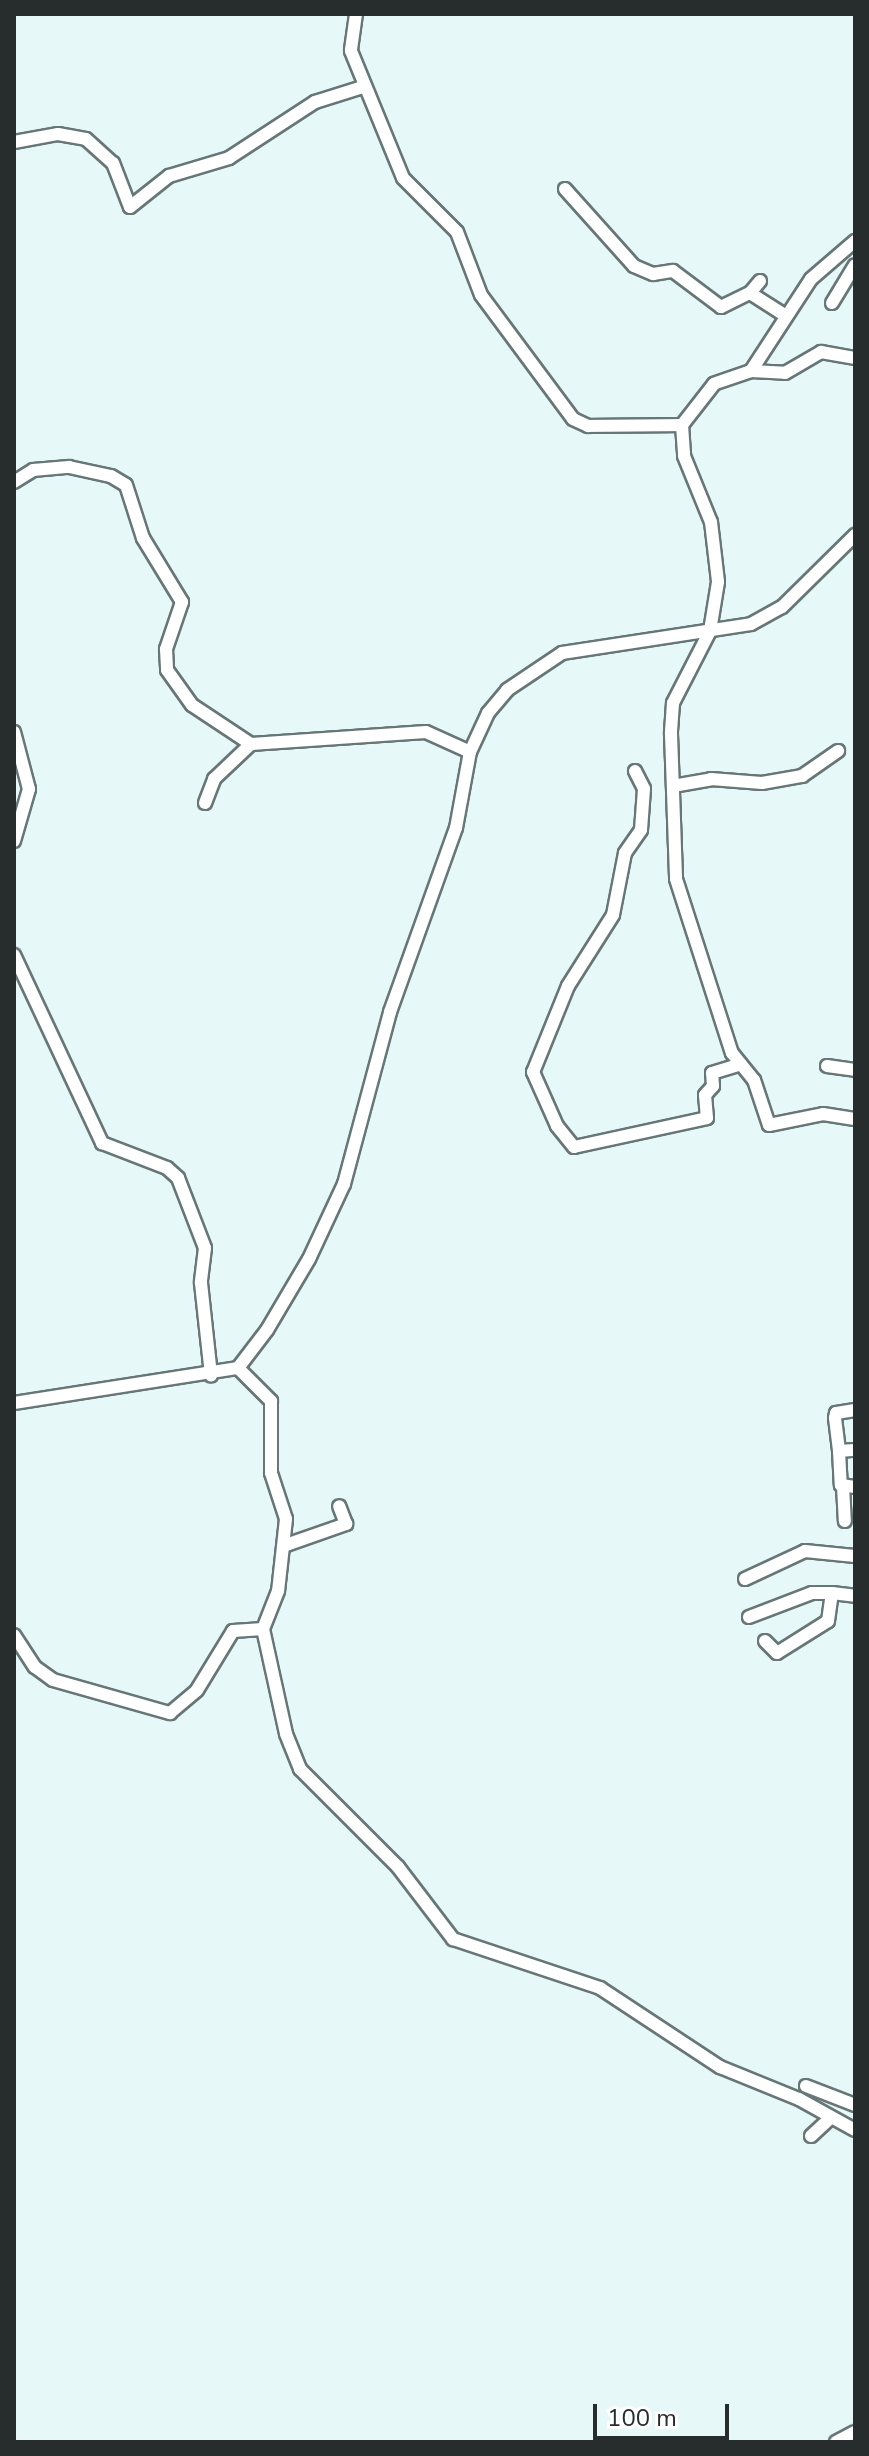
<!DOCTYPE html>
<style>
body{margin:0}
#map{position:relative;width:869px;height:2456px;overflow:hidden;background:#e6f8f7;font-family:"Nunito Sans",sans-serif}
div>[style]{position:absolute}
.roads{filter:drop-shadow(2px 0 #677676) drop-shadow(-2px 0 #677676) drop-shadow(0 2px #677676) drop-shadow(0 -2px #677676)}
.minor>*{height:12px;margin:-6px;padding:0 6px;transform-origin:6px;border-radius:6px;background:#fff}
span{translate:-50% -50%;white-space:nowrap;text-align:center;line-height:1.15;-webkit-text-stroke:7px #fff;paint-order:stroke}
.frame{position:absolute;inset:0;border:16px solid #272d2d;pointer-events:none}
.scale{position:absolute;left:593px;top:2404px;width:136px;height:36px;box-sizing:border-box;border:4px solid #272d2d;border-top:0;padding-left:10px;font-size:24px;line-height:28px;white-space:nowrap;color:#272d2d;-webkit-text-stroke:6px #fff;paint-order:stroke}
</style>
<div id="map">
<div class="roads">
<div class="minor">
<i style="left:356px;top:14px;width:37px;rotate:98deg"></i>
<i style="left:351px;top:51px;width:137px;rotate:67.7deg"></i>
<i style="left:403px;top:178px;width:76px;rotate:45deg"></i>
<i style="left:457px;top:232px;width:67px;rotate:69.1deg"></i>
<i style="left:481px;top:295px;width:154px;rotate:53.4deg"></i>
<i style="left:573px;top:419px;width:17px;rotate:25deg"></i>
<i style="left:588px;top:426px;width:94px;rotate:-0.6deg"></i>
<i style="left:14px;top:142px;width:45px;rotate:-10.3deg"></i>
<i style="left:58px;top:134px;width:28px;rotate:10deg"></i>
<i style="left:86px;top:139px;width:36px;rotate:42deg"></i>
<i style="left:113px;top:163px;width:47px;rotate:68.9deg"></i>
<i style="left:130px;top:207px;width:50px;rotate:-38.5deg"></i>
<i style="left:169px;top:176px;width:63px;rotate:-16.7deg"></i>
<i style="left:229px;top:158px;width:103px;rotate:-33.1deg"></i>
<i style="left:315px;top:102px;width:50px;rotate:-17.4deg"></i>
<i style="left:565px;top:189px;width:103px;rotate:48.1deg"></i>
<i style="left:634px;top:266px;width:21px;rotate:23deg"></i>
<i style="left:653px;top:274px;width:20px;rotate:-9deg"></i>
<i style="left:673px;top:271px;width:60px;rotate:36.9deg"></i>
<i style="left:721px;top:307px;width:32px;rotate:-26deg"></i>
<i style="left:855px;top:241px;width:58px;rotate:139.2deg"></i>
<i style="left:811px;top:279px;width:110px;rotate:123.1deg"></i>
<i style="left:751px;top:371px;width:39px;rotate:161deg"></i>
<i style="left:714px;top:384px;width:52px;rotate:128deg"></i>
<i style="left:682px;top:425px;width:31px;rotate:86deg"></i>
<i style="left:684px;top:456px;width:71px;rotate:67.8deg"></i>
<i style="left:711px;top:522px;width:60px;rotate:83.3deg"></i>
<i style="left:718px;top:582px;width:50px;rotate:99.3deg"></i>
<i style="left:710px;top:631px;width:81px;rotate:117.2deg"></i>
<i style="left:673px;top:703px;width:31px;rotate:94deg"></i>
<i style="left:671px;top:734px;width:145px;rotate:88deg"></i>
<i style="left:676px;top:879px;width:183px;rotate:72.2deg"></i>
<i style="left:732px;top:1053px;width:35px;rotate:51deg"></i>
<i style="left:754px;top:1080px;width:47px;rotate:71.6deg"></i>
<i style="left:769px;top:1125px;width:55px;rotate:-11.5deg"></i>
<i style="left:823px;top:1114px;width:32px;rotate:9deg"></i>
<i style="left:760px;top:281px;width:16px;rotate:130deg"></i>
<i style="left:750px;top:293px;width:43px;rotate:32.6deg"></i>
<i style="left:832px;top:303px;width:44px;rotate:-58.8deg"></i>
<i style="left:751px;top:371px;width:34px;rotate:3deg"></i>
<i style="left:785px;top:373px;width:42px;rotate:-30.3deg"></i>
<i style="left:821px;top:352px;width:35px;rotate:10deg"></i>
<i style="left:14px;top:482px;width:22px;rotate:-32deg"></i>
<i style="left:33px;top:470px;width:36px;rotate:-5deg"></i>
<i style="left:69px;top:467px;width:43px;rotate:12.1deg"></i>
<i style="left:111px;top:476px;width:17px;rotate:31deg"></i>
<i style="left:126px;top:485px;width:56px;rotate:72.2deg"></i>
<i style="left:143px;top:538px;width:75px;rotate:58.6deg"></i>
<i style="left:182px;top:602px;width:50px;rotate:108.8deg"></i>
<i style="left:166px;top:649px;width:21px;rotate:87deg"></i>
<i style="left:167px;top:670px;width:43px;rotate:54.5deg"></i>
<i style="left:192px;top:705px;width:71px;rotate:33.5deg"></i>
<i style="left:251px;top:744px;width:175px;rotate:-3.9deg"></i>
<i style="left:426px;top:732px;width:48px;rotate:24.4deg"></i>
<i style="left:14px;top:732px;width:59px;rotate:75.3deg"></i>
<i style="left:29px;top:789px;width:54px;rotate:106.1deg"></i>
<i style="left:635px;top:771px;width:20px;rotate:63deg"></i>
<i style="left:644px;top:789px;width:41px;rotate:94.2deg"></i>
<i style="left:641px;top:830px;width:28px;rotate:125deg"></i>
<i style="left:625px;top:853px;width:63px;rotate:101deg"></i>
<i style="left:613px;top:915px;width:84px;rotate:122.4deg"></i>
<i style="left:568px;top:986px;width:93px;rotate:112.1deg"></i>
<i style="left:533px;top:1072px;width:59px;rotate:66deg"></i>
<i style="left:557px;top:1126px;width:27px;rotate:51deg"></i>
<i style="left:574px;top:1147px;width:136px;rotate:-12.3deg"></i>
<i style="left:707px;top:1118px;width:23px;rotate:-95deg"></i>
<i style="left:705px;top:1095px;width:12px;rotate:-48deg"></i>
<i style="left:713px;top:1086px;width:13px;rotate:-94deg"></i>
<i style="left:712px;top:1073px;width:30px;rotate:-17deg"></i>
<i style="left:673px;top:786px;width:39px;rotate:-10deg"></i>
<i style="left:711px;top:779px;width:51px;rotate:4.5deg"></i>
<i style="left:762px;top:783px;width:41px;rotate:-9.9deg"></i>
<i style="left:802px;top:776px;width:44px;rotate:-34.8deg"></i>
<i style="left:205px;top:803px;width:26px;rotate:-69deg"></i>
<i style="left:214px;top:779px;width:51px;rotate:-43.4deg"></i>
<i style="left:14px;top:955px;width:208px;rotate:64.9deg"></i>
<i style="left:102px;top:1143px;width:70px;rotate:21deg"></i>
<i style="left:167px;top:1168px;width:15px;rotate:42deg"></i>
<i style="left:178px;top:1178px;width:75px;rotate:68.9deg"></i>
<i style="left:205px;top:1248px;width:35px;rotate:97deg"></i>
<i style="left:201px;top:1283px;width:93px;rotate:83.8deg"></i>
<i style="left:827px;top:1066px;width:28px;rotate:8deg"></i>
<i style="left:238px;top:1368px;width:47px;rotate:45deg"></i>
<i style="left:271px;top:1401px;width:72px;rotate:90deg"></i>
<i style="left:271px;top:1473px;width:48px;rotate:71.9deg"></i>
<i style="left:286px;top:1519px;width:72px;rotate:96.3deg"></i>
<i style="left:278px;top:1591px;width:41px;rotate:111.5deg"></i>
<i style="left:14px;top:1403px;width:227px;rotate:-8.9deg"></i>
<i style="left:238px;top:1368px;width:48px;rotate:-52.7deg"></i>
<i style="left:267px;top:1330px;width:82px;rotate:-59.4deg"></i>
<i style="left:309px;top:1259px;width:83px;rotate:-65deg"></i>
<i style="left:344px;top:1184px;width:178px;rotate:-75deg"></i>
<i style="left:390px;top:1012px;width:195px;rotate:-70.3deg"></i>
<i style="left:456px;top:828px;width:77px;rotate:-79.6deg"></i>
<i style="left:470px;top:752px;width:43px;rotate:-65.2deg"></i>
<i style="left:488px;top:713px;width:30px;rotate:-50deg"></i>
<i style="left:507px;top:690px;width:66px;rotate:-33.9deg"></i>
<i style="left:562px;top:653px;width:191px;rotate:-8.7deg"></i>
<i style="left:751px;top:624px;width:35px;rotate:-29deg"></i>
<i style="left:782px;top:607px;width:103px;rotate:-44.6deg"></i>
<i style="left:855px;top:1410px;width:19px;rotate:171deg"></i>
<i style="left:836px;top:1413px;width:5px;rotate:101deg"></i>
<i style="left:835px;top:1418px;width:33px;rotate:83deg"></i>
<i style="left:839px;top:1451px;width:16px;rotate:-4deg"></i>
<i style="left:839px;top:1451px;width:34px;rotate:87deg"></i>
<i style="left:841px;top:1485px;width:14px;rotate:8deg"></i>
<i style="left:843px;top:1486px;width:35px;rotate:87deg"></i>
<i style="left:286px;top:1545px;width:64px;rotate:-19.3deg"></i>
<i style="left:346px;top:1524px;width:19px;rotate:-111deg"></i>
<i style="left:745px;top:1579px;width:66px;rotate:-25deg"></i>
<i style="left:805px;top:1551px;width:50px;rotate:5.7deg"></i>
<i style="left:749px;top:1617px;width:67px;rotate:-20.9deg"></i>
<i style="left:812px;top:1593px;width:20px"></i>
<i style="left:14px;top:1635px;width:38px;rotate:57deg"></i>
<i style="left:35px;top:1667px;width:22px;rotate:36deg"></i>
<i style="left:53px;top:1680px;width:122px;rotate:15.8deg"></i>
<i style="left:170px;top:1713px;width:35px;rotate:-40deg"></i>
<i style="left:197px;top:1690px;width:69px;rotate:-58.6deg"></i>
<i style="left:233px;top:1631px;width:30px;rotate:-4deg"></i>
<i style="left:263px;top:1629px;width:107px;rotate:77.6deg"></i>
<i style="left:286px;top:1734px;width:38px;rotate:68deg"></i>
<i style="left:300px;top:1769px;width:139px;rotate:45deg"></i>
<i style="left:398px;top:1867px;width:91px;rotate:52.6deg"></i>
<i style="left:453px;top:1939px;width:155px;rotate:18.4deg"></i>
<i style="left:600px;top:1988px;width:144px;rotate:33.4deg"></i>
<i style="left:720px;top:2067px;width:85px;rotate:22.1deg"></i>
<i style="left:799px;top:2099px;width:64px;rotate:29deg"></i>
<i style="left:765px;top:1641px;width:17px;rotate:45deg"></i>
<i style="left:777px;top:1653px;width:60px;rotate:-32.1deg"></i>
<i style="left:828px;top:1621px;width:28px;rotate:-82deg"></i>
<i style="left:832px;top:1593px;width:23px;rotate:7deg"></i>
<i style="left:806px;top:2086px;width:53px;rotate:21.2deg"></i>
<i style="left:811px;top:2136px;width:26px;rotate:-43deg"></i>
<i style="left:836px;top:2442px;width:21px;rotate:-28deg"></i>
</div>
</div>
<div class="frame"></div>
<div class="scale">100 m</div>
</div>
